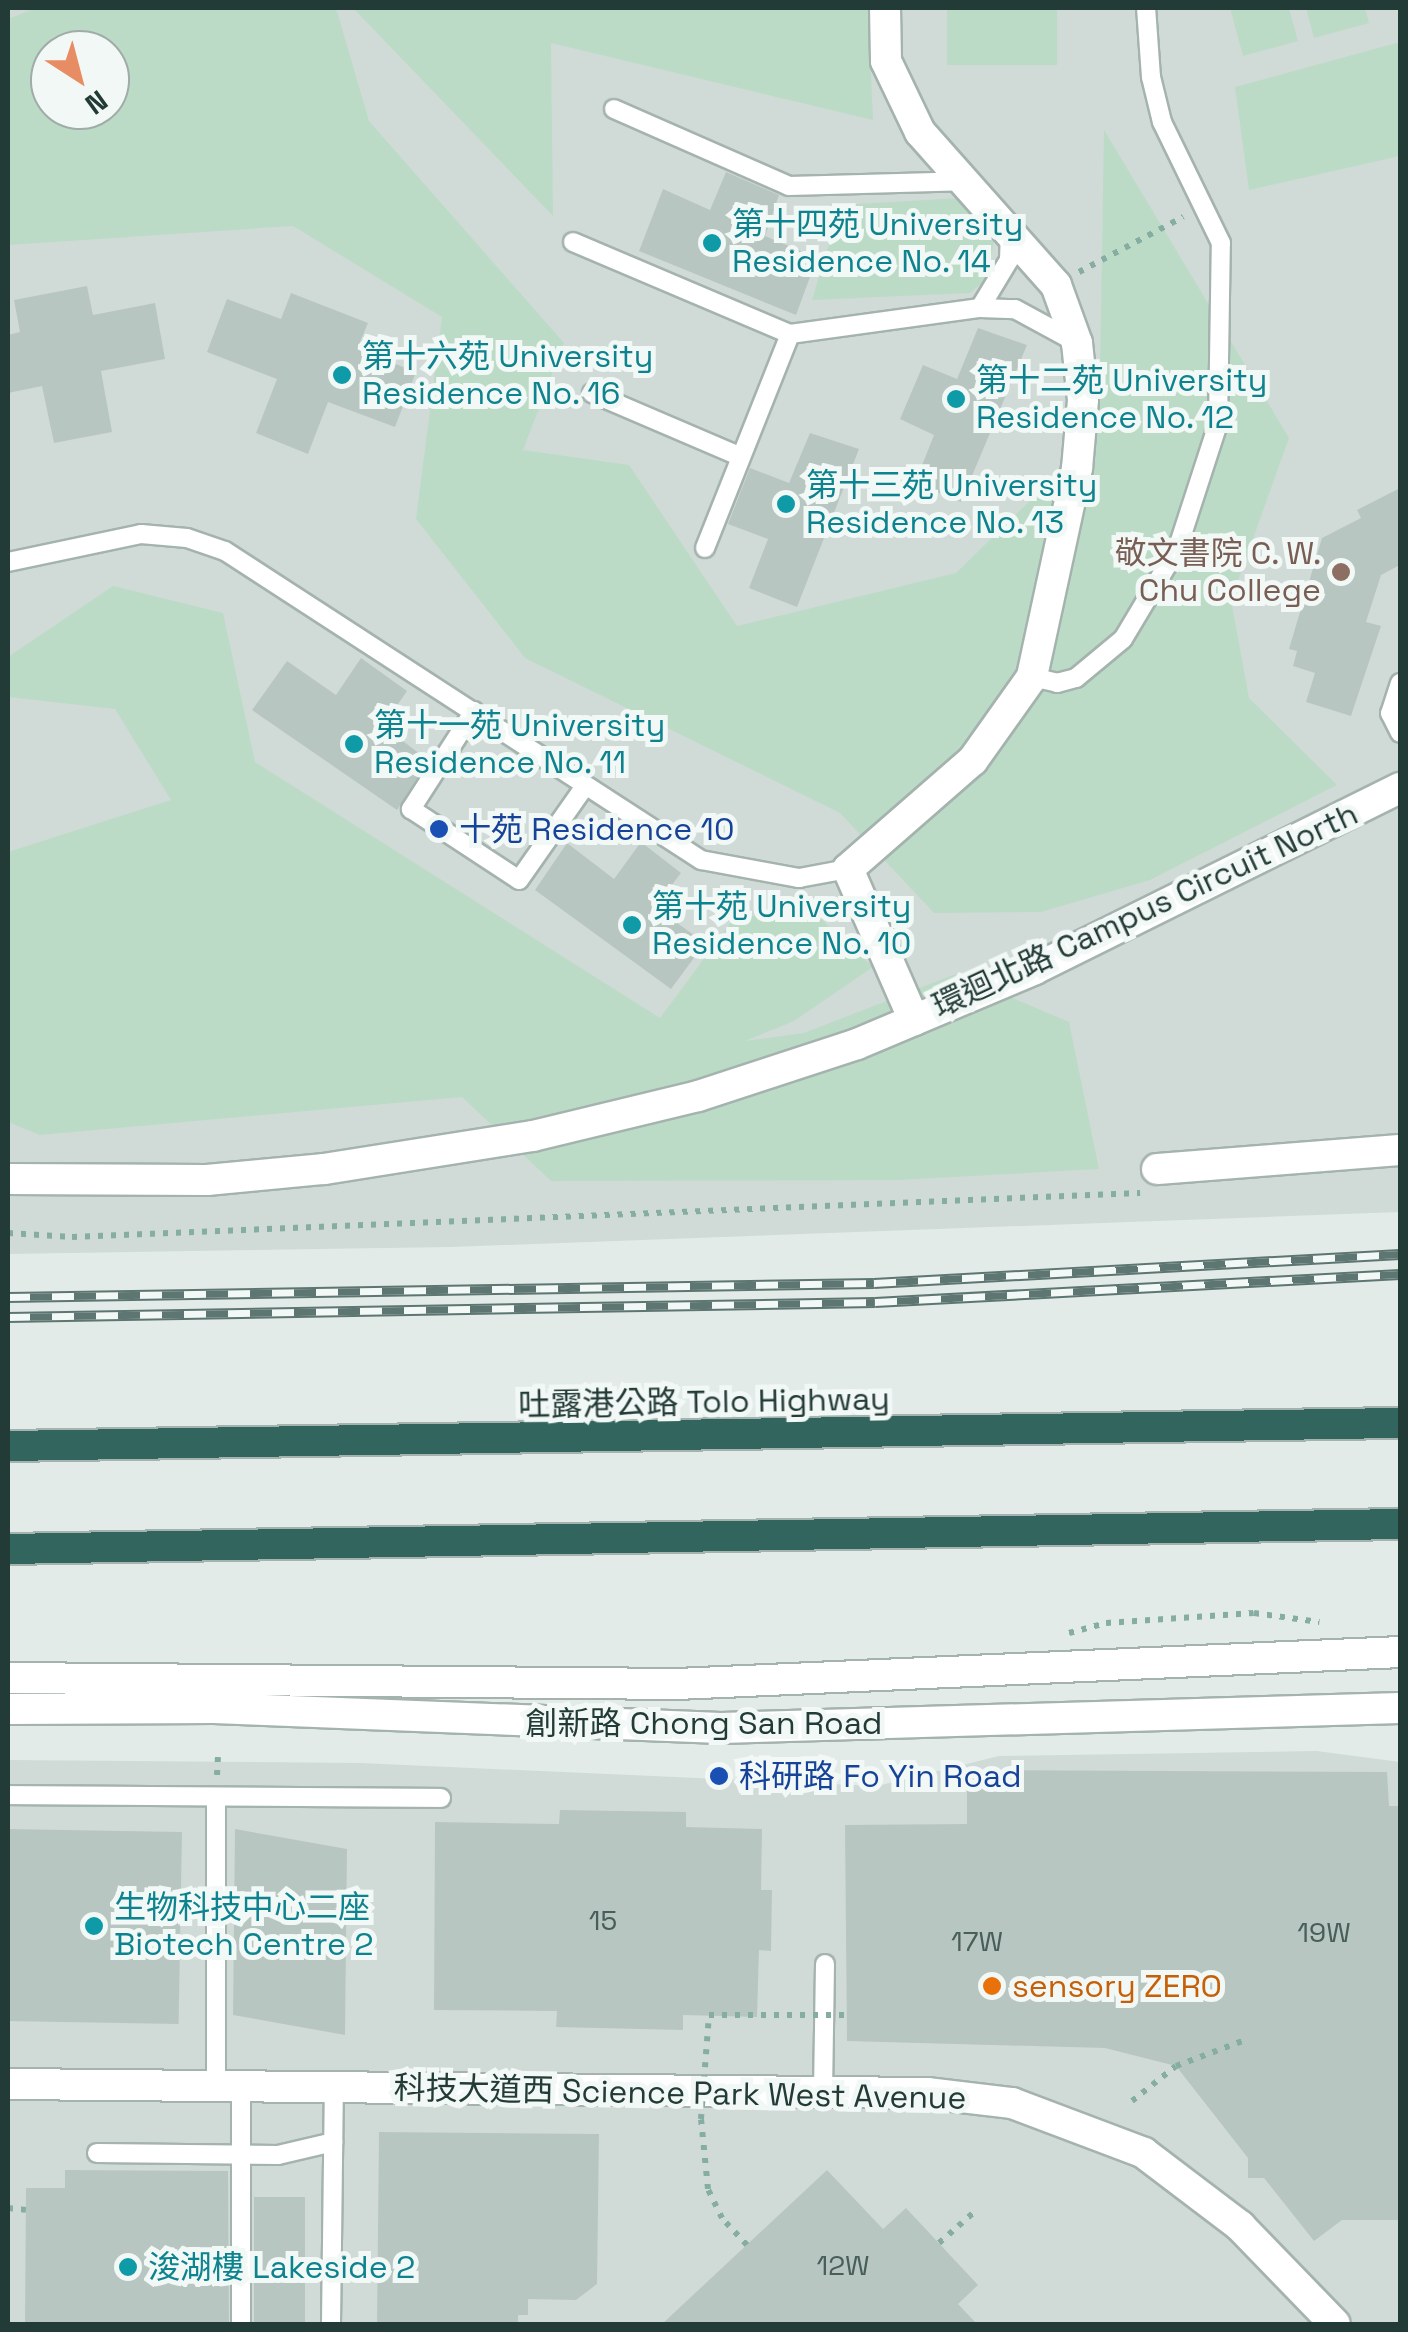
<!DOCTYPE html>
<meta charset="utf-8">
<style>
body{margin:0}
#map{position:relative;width:1408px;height:2332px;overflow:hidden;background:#e2ebe8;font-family:"Space Grotesk","Noto Sans TC",sans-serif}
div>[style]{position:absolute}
.built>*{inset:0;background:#d0dbd7}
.green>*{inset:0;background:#bcdbc7;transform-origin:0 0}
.building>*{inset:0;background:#b8c6c1;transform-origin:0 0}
.path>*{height:6px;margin-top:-3px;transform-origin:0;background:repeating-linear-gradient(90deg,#85ada2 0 5px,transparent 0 13px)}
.roads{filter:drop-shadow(2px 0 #a5b3af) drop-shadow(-2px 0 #a5b3af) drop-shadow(0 2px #a5b3af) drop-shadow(0 -2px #a5b3af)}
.lane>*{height:18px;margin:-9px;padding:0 9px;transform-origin:9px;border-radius:9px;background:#fff}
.street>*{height:30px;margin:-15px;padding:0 15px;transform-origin:15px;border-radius:15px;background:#fff}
.secondary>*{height:30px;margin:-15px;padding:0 15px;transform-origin:15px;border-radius:15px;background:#fff}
.highway>*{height:30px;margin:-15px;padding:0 15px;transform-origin:15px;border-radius:15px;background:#31655e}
.rail>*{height:11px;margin-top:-5.5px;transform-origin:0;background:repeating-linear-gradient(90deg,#f2f8f5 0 22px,#5e7671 0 44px);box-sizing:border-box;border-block:2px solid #5e7671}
.path-bridge>*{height:6px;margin-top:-3px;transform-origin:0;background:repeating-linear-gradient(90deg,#85ada2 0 5px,transparent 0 13px)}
.dots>*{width:28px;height:28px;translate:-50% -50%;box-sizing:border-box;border:5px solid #f2f8f5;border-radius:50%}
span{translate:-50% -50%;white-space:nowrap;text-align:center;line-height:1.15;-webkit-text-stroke:10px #f2f8f5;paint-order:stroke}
.number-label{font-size:28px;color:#485e59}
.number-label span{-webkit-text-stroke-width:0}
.culture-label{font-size:32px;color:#0d838f}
.left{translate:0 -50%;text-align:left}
.education-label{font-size:32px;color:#785e54}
.right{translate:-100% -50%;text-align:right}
.transit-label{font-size:32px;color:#164399}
.street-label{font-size:32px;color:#233b36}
.food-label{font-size:32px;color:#c56008}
.frame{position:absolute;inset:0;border:10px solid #233b36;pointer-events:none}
.north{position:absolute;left:30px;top:30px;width:100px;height:100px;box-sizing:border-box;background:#f2f8f5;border:2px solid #9faca9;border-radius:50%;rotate:144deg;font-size:28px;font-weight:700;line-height:40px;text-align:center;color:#233b36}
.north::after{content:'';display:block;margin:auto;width:35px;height:45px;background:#e88c63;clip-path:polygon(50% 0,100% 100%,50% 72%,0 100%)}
</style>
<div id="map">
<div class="built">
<i style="clip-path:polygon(evenodd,8px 8px,1400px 8px,1400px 1212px,451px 1247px,8px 1254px,8px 8px,50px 50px,110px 50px,110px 110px,50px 110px,50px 50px)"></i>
<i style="clip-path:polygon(1317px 1751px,1400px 1762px,1400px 2324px,8px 2324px,8px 1760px,361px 1763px,877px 1786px,999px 1756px)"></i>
</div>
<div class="green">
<i style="clip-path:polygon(evenodd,36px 8px,336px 8px,369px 121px,564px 343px,523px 450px,629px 465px,737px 626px,956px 573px,1099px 433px,1104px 130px,1289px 438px,1231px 600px,1249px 698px,1337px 785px,1150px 880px,1041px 912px,934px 913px,840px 813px,525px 658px,416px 519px,442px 317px,293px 226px,8px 245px,8px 19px,36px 8px,50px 50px,110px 50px,110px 110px,50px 110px,50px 50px)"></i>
<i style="clip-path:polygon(353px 8px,868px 8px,873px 120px,551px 43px,553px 216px)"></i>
<i style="left:947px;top:8px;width:110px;height:57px"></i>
<i style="clip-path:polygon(1230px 8px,1289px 8px,1298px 41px,1243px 56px)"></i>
<i style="clip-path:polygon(1306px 8px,1365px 8px,1369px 23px,1314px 38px)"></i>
<i style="clip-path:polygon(1400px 42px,1400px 156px,1249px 190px,1235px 87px)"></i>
<i style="clip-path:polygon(959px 198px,995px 233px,988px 278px,970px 293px,812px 300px,841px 205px)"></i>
<i style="clip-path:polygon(113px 586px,223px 613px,255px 762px,660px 1018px,734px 918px,810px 909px,873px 967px,794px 1021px,745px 1041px,804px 1033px,956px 974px,1069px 1022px,1099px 1169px,899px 1180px,551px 1181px,462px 1097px,40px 1135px,8px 1122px,8px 852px,171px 800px,115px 709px,8px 697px,8px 657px)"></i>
</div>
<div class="building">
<i style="clip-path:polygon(726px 172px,779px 195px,765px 236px,817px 258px,796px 315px,639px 251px,663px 189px,710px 210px)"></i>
<i style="clip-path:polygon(87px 286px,93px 315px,155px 303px,165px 359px,101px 371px,112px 432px,54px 443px,42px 386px,8px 393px,8px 335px,20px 332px,14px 300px)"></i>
<i style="clip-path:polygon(291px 293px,368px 323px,357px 349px,416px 372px,395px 427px,328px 402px,308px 454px,256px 433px,277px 379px,207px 352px,227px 299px,281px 319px)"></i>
<i style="clip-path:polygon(978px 328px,1027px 345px,961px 502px,915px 483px,934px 435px,900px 419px,923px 365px,957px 379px)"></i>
<i style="clip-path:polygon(810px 433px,859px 449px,797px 607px,749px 588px,768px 539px,728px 524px,750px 468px,789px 483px)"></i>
<i style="clip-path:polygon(1400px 488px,1400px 565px,1381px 575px,1366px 622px,1381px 626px,1351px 716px,1306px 702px,1315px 673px,1293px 666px,1297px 651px,1289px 649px,1322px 538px,1361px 518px,1357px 510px)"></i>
<i style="clip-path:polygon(361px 658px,407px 691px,383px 726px,428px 760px,397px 810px,252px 710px,287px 661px,336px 695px)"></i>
<i style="clip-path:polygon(641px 842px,681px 873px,655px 907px,705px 943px,671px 989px,535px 890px,567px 843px,614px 879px)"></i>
<i style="clip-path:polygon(967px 1770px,1387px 1772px,1389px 1806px,1400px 1806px,1400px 2220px,1342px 2220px,1314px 2241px,1264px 2178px,1248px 2178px,1248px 2158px,1176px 2066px,1105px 2048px,847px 2041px,845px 1825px,967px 1824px)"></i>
<i style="clip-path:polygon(560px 1810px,686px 1812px,686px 1827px,762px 1829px,761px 1890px,772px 1890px,771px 1951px,759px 1950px,757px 2017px,683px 2015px,683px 2030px,556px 2027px,557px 2011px,434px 2010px,435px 1822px,559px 1824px)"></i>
<i style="left:8px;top:1829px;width:174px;height:192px;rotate:1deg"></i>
<i style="clip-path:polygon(235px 1829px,347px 1849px,345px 2035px,233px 2015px)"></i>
<i style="clip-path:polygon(379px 2132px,599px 2134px,597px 2284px,576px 2300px,528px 2299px,528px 2315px,518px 2315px,518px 2324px,377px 2324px)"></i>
<i style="clip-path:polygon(65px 2170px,228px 2171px,229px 2324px,25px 2324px,26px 2188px,65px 2188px)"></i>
<i style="clip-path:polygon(827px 2170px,883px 2229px,906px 2208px,978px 2285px,958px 2304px,977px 2324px,662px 2324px)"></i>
<i style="left:254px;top:2197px;width:51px;height:127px"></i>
</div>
<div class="path">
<i style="left:1079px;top:272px;width:118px;rotate:-27.9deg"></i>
<i style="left:8px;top:1233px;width:64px;rotate:3.6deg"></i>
<i style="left:72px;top:1237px;width:1069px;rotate:-2.36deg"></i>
<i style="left:1069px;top:1633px;width:38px;rotate:-15deg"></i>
<i style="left:1106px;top:1623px;width:148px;rotate:-3.9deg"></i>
<i style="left:1254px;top:1613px;width:66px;rotate:7.9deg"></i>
<i style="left:217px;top:1775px;width:18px;rotate:-87deg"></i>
<i style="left:1132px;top:2101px;width:56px;rotate:-38.5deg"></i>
<i style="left:1176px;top:2066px;width:77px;rotate:-20.6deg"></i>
<i style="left:8px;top:2208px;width:18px;rotate:6deg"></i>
<i style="left:939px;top:2243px;width:45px;rotate:-41.4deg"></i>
</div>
<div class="roads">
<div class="lane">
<i style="left:614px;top:109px;width:191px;rotate:23.7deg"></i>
<i style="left:789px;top:186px;width:174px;rotate:-1.6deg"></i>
<i style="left:573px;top:242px;width:236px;rotate:23deg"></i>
<i style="left:790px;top:334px;width:192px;rotate:-7.8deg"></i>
<i style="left:980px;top:308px;width:35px;rotate:2deg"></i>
<i style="left:1015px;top:309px;width:65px;rotate:28.5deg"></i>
<i style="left:980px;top:308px;width:56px;rotate:-58.9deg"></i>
<i style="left:1009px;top:260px;width:28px;rotate:-88deg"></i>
<i style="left:592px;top:393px;width:158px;rotate:23.2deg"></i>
<i style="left:705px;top:548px;width:230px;rotate:-68.3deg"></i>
<i style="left:8px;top:562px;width:136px;rotate:-11.9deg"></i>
<i style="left:141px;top:534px;width:46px;rotate:5deg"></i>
<i style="left:187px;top:538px;width:40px;rotate:18.9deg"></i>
<i style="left:225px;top:551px;width:568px;rotate:32.99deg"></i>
<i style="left:701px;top:860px;width:100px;rotate:10.4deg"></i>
<i style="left:799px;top:878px;width:50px;rotate:-10.4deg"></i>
<i style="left:1032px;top:677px;width:26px;rotate:13deg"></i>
<i style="left:1057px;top:683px;width:20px;rotate:-15deg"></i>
<i style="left:1076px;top:678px;width:61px;rotate:-39.7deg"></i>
<i style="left:1123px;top:639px;width:107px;rotate:-59.1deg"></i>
<i style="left:1178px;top:547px;width:129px;rotate:-72deg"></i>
<i style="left:1218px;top:424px;width:181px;rotate:-89.1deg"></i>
<i style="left:1221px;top:243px;width:135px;rotate:-116deg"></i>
<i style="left:1162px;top:122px;width:46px;rotate:-103.7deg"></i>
<i style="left:1151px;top:77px;width:69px;rotate:-94.1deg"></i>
<i style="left:1400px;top:683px;width:32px;rotate:108deg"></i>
<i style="left:1390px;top:713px;width:22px;rotate:63deg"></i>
<i style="left:474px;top:711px;width:117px;rotate:122.7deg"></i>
<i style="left:411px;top:809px;width:129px;rotate:33.3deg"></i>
<i style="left:519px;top:880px;width:115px;rotate:-54.9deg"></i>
<i style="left:8px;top:1795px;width:433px;rotate:0.4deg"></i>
<i style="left:216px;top:1797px;width:290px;rotate:90deg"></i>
<i style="left:823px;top:2092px;width:128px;rotate:-89.1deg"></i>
<i style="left:97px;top:2153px;width:181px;rotate:0.6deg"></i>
<i style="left:278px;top:2155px;width:57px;rotate:-13.3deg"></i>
<i style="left:241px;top:2324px;width:237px;rotate:-90deg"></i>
<i style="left:331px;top:2324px;width:237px;rotate:-89.3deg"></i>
</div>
<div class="street">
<i style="left:885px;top:8px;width:53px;rotate:88.9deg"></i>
<i style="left:886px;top:61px;width:79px;rotate:64.4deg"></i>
<i style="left:920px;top:132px;width:205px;rotate:48.4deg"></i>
<i style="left:1056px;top:285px;width:62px;rotate:70.1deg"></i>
<i style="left:1077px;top:343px;width:57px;rotate:84deg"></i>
<i style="left:1083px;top:400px;width:68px;rotate:95deg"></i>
<i style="left:1077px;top:468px;width:214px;rotate:102.2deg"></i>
<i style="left:1032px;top:677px;width:102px;rotate:125.4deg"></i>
<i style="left:973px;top:760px;width:166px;rotate:138.9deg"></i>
<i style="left:848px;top:869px;width:165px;rotate:66.4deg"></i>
<i style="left:1157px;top:1169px;width:244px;rotate:-4.5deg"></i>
<i style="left:8px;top:1179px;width:199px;rotate:0.3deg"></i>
<i style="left:207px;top:1180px;width:118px;rotate:-5.4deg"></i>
<i style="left:324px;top:1169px;width:212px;rotate:-9deg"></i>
<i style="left:533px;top:1136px;width:170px;rotate:-13.6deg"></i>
<i style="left:698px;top:1096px;width:167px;rotate:-18.1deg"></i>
<i style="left:857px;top:1044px;width:193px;rotate:-22.8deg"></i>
<i style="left:1035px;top:969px;width:407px;rotate:-26.4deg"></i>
<i style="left:8px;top:2084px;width:919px;rotate:0.56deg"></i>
<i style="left:927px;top:2093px;width:86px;rotate:6.7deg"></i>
<i style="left:1012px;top:2103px;width:141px;rotate:20.7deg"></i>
<i style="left:1144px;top:2153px;width:121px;rotate:37.2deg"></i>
<i style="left:1240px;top:2226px;width:136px;rotate:45.9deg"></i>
</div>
<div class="secondary">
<i style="left:8px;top:1678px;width:669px;rotate:0.51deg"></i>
<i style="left:677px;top:1684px;width:724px;rotate:-2.53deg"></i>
<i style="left:8px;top:1709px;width:206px;rotate:-0.3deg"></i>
<i style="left:214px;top:1708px;width:507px;rotate:2.26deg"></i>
<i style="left:721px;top:1728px;width:679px;rotate:-1.69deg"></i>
</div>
<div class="highway">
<i style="left:8px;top:1446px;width:1392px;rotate:-0.95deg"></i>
<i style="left:8px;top:1549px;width:1392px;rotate:-1.03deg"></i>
</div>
</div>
<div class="rail">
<i style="left:8px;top:1297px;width:866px;rotate:-0.93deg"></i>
<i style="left:874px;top:1283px;width:527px;rotate:-3.16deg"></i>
<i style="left:8px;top:1317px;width:867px;rotate:-0.99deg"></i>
<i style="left:875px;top:1302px;width:526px;rotate:-3.05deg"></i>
</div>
<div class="path-bridge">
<i style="left:747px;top:2245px;width:37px;rotate:-133deg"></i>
<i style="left:722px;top:2218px;width:32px;rotate:-116deg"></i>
<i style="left:708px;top:2189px;width:70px;rotate:-95.7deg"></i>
<i style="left:701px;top:2119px;width:104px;rotate:-85.6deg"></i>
<i style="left:709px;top:2015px;width:137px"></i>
</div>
<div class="dots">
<i style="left:712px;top:243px;background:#0f9aa8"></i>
<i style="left:342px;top:375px;background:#0f9aa8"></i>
<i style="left:956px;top:399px;background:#0f9aa8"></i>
<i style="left:786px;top:504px;background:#0f9aa8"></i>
<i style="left:1341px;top:572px;background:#8d6e63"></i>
<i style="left:354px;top:744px;background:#0f9aa8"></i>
<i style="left:439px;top:829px;background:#1a4fb4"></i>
<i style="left:632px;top:925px;background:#0f9aa8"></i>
<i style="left:719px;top:1776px;background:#1a4fb4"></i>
<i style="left:94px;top:1926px;background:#0f9aa8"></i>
<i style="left:992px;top:1986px;background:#e8710a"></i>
<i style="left:128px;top:2267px;background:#0f9aa8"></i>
</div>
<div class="number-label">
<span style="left:603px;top:1920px">15</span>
<span style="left:1324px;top:1932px">19W</span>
<span style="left:977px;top:1941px">17W</span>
<span style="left:843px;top:2265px">12W</span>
</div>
<div class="culture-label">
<span class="left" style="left:732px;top:243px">第十四苑 University<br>Residence No. 14</span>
<span class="left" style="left:362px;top:375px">第十六苑 University<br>Residence No. 16</span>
<span class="left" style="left:976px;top:399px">第十二苑 University<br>Residence No. 12</span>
<span class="left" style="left:806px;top:504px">第十三苑 University<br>Residence No. 13</span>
<span class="left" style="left:374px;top:744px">第十一苑 University<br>Residence No. 11</span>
<span class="left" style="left:652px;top:925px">第十苑 University<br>Residence No. 10</span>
<span class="left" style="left:114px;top:1926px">生物科技中心二座<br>Biotech Centre 2</span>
<span class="left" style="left:148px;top:2267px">浚湖樓 Lakeside 2</span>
</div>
<div class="education-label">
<span class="right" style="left:1321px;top:572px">敬文書院 C. W.<br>Chu College</span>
</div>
<div class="transit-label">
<span class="left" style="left:459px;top:829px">十苑 Residence 10</span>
<span class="left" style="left:739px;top:1776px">科研路 Fo Yin Road</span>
</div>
<div class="street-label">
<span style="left:1145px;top:910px;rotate:-25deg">環迴北路 Campus Circuit North</span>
<span style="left:704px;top:1402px;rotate:-1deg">吐露港公路 Tolo Highway</span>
<span style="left:704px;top:1723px">創新路 Chong San Road</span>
<span style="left:680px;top:2093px;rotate:1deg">科技大道西 Science Park West Avenue</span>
</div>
<div class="food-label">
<span class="left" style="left:1012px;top:1986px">sensory ZERO</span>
</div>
<div class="frame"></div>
<div class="north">N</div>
</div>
